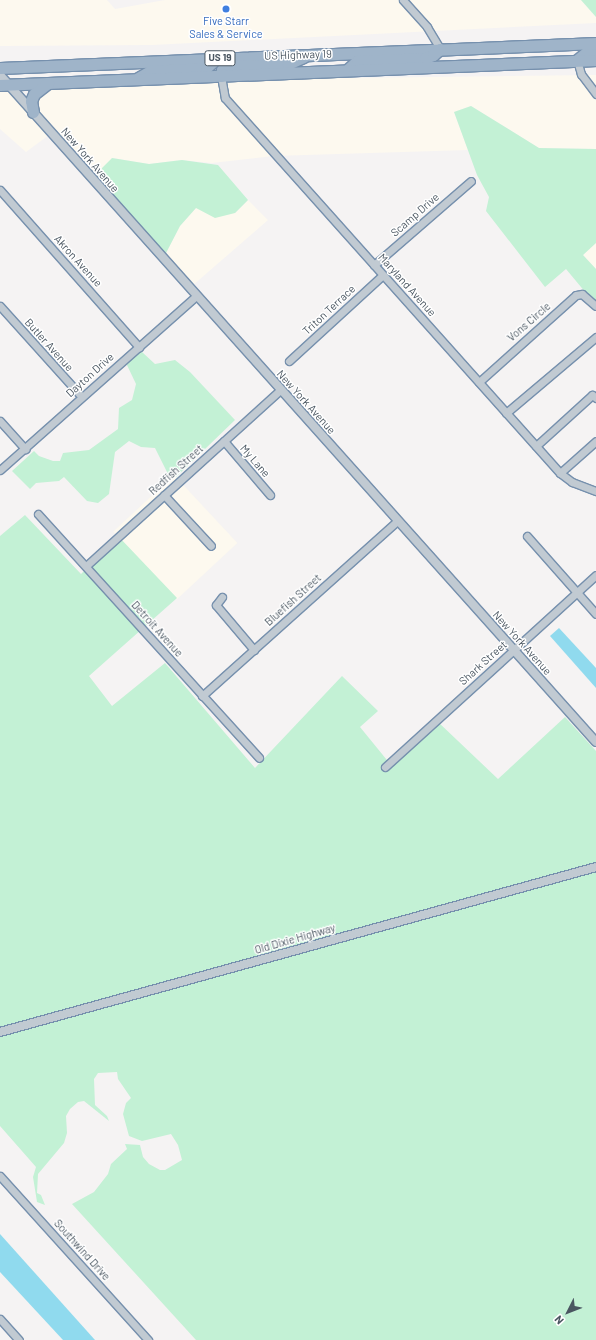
<!DOCTYPE html>
<style>
body{margin:0}
#map{position:relative;width:596px;height:1340px;overflow:hidden;background:#f5f3f3;font-family:Barlow,sans-serif}
div>[style]{position:absolute}
.commercial>*{inset:0;background:#fdf9ef;transform-origin:0 0}
.green>*{inset:0;background:#c3f1d5}
.water>*{inset:0;background:#90daee}
.roads{filter:drop-shadow(1px 0 #7690ad) drop-shadow(-1px 0 #7690ad) drop-shadow(0 1px #7690ad) drop-shadow(0 -1px #7690ad)}
.minor>*{height:7px;margin:-3.5px;padding:0 3.5px;transform-origin:3.5px;border-radius:3.5px;background:#c1cad2}
.tertiary>*{height:8px;margin:-4px;padding:0 4px;transform-origin:4px;border-radius:4px;background:#c1cad2}
.trunk>*{height:11px;margin:-5.5px;padding:0 5.5px;transform-origin:5.5px;border-radius:5.5px;background:#9fb4c9}
.dots>*{width:11px;height:11px;translate:-50% -50%;box-sizing:border-box;border:2px solid #fff;border-radius:50%}
span{translate:-50% -50%;white-space:nowrap;text-align:center;line-height:1.15;-webkit-text-stroke:3px #fff;paint-order:stroke}
.shield-label span{padding:1px 3px;background:#fff;border:1px solid;border-radius:3px;-webkit-text-stroke-width:0}
.shield-label{font-size:10px;color:#4a5661;font-weight:700}
.shop-label{font-size:11px;color:#366cbe}
.street-label{font-size:11px;color:#4a5661}
.north{position:absolute;left:548px;top:1292px;width:40px;height:40px;-webkit-text-stroke:3px #fff;paint-order:stroke;rotate:228deg;font-size:11px;font-weight:700;line-height:16px;text-align:center;color:#4a5661}
.north::after{content:'';display:block;margin:auto;width:14px;height:18px;background:#4a5661;clip-path:polygon(50% 0,100% 100%,50% 72%,0 100%)}
</style>
<div id="map">
<div class="commercial">
<i style="clip-path:polygon(0 0,107px 0,115px 9px,165px 0,581px 0,596px 17px,596px 23px,152px 45px,0 46px)"></i>
<i style="clip-path:polygon(596px 75px,596px 149px,539px 148px,471px 106px,454px 112px,468px 150px,273px 156px,212px 163px,182px 160px,149px 164px,112px 158px,165px 255px,180px 226px,196px 208px,235px 213px,248px 200px,268px 220px,192px 286px,36px 110px,36px 95px,48px 86px,194px 80px)"></i>
<i style="clip-path:polygon(0 88px,7px 88px,49px 135px,26px 152px,0 129px)"></i>
<i style="clip-path:polygon(596px 243px,596px 269px,583px 255px)"></i>
<i style="left:174px;top:475px;width:93px;height:83px;rotate:47deg"></i>
</div>
<div class="green">
<i style="clip-path:polygon(581px 0,596px 0,596px 17px)"></i>
<i style="clip-path:polygon(471px 106px,539px 148px,596px 149px,596px 243px,583px 255px,596px 269px,596px 305px,566px 269px,545px 287px,486px 211px,489px 197px,477px 175px,454px 112px)"></i>
<i style="clip-path:polygon(112px 158px,149px 164px,182px 160px,218px 165px,248px 200px,235px 213px,215px 218px,196px 208px,180px 226px,165px 255px,98px 180px,99px 171px)"></i>
<i style="clip-path:polygon(131px 351px,142px 352px,155px 364px,175px 360px,190px 372px,235px 420px,176px 477px,174px 475px,170px 478px,155px 448px,141px 447px,129px 441px,115px 452px,109px 494px,98px 503px,87px 501px,64px 477px,59px 481px,36px 483px,30px 489px,12px 471px,34px 451px,39px 456px,53px 461px,60px 461px,63px 453px,89px 450px,118px 429px,119px 408px,132px 400px,136px 384px,126px 363px)"></i>
<i style="clip-path:polygon(25px 515px,81px 574px,119px 537px,177px 598px,89px 676px,112px 706px,165px 663px,255px 768px,342px 676px,378px 711px,360px 727px,391px 765px,437px 721px,498px 779px,565px 717px,596px 751px,596px 862px,0 1029px,0 536px)"></i>
<i style="clip-path:polygon(596px 870px,596px 1340px,196px 1340px,72px 1204px,94px 1192px,108px 1174px,111px 1164px,127px 1149px,125px 1144px,140px 1145px,143px 1157px,149px 1164px,160px 1170px,165px 1170px,182px 1160px,178px 1145px,171px 1134px,142px 1141px,129px 1136px,123px 1114px,126px 1103px,131px 1098px,118px 1079px,117px 1072px,98px 1073px,94px 1079px,95px 1105px,107px 1116px,109px 1121px,84px 1101px,78px 1102px,70px 1109px,66px 1116px,67px 1133px,64px 1143px,38px 1174px,37px 1193px,41px 1195px,45px 1205px,37px 1202px,33px 1177px,36px 1167px,0 1126px,0 1036px)"></i>
</div>
<div class="water">
<i style="clip-path:polygon(559px 628px,596px 668px,596px 688px,550px 636px)"></i>
<i style="clip-path:polygon(0 1234px,95px 1340px,63px 1340px,0 1272px)"></i>
</div>
<div class="roads">
<div class="minor">
<i style="left:403px;top:0;width:36px;rotate:48deg"></i>
<i style="left:427px;top:27px;width:26px;rotate:59deg"></i>
<i style="left:577px;top:60px;width:15px;rotate:74deg"></i>
<i style="left:581px;top:74px;width:25px;rotate:53deg"></i>
<i style="left:221px;top:76px;width:22px;rotate:80deg"></i>
<i style="left:225px;top:98px;width:503px;rotate:48.22deg"></i>
<i style="left:560px;top:473px;width:15px;rotate:37deg"></i>
<i style="left:572px;top:482px;width:26px;rotate:21deg"></i>
<i style="left:0;top:190px;width:210px;rotate:48.5deg"></i>
<i style="left:374px;top:265px;width:128px;rotate:-40.9deg"></i>
<i style="left:0;top:306px;width:122px;rotate:48deg"></i>
<i style="left:289px;top:361px;width:127px;rotate:-42.5deg"></i>
<i style="left:479px;top:382px;width:130px;rotate:-41.9deg"></i>
<i style="left:576px;top:295px;width:6px;rotate:-9deg"></i>
<i style="left:582px;top:294px;width:18px;rotate:41deg"></i>
<i style="left:506px;top:413px;width:118px;rotate:-40.2deg"></i>
<i style="left:0;top:421px;width:38px;rotate:48deg"></i>
<i style="left:224px;top:441px;width:71px;rotate:49.6deg"></i>
<i style="left:536px;top:446px;width:76px;rotate:-42.3deg"></i>
<i style="left:592px;top:395px;width:5px;rotate:37deg"></i>
<i style="left:0;top:470px;width:262px;rotate:-41.6deg"></i>
<i style="left:560px;top:473px;width:48px;rotate:-41.6deg"></i>
<i style="left:164px;top:495px;width:69px;rotate:47.3deg"></i>
<i style="left:38px;top:514px;width:329px;rotate:47.8deg"></i>
<i style="left:527px;top:536px;width:104px;rotate:48.5deg"></i>
<i style="left:86px;top:566px;width:263px;rotate:-42.2deg"></i>
<i style="left:222px;top:597px;width:10px;rotate:127deg"></i>
<i style="left:216px;top:605px;width:59px;rotate:49.8deg"></i>
<i style="left:202px;top:696px;width:262px;rotate:-41.9deg"></i>
<i style="left:385px;top:767px;width:285px;rotate:-42.3deg"></i>
<i style="left:0;top:1176px;width:221px;rotate:47.9deg"></i>
<i style="left:0;top:1319px;width:28px;rotate:48deg"></i>
</div>
<div class="tertiary">
<i style="left:0;top:75px;width:894px;rotate:48.22deg"></i>
<i style="left:0;top:1032px;width:618px;rotate:-15.47deg"></i>
</div>
<div class="trunk">
<i style="left:577px;top:60px;width:13px;rotate:-39deg"></i>
<i style="left:587px;top:52px;width:9px;rotate:-13deg"></i>
<i style="left:0;top:68px;width:597px;rotate:-2.4deg"></i>
<i style="left:347px;top:70px;width:13px;rotate:-42deg"></i>
<i style="left:357px;top:61px;width:68px;rotate:-2.5deg"></i>
<i style="left:425px;top:58px;width:9px;rotate:-21deg"></i>
<i style="left:433px;top:55px;width:9px;rotate:-41deg"></i>
<i style="left:221px;top:76px;width:6px;rotate:-81deg"></i>
<i style="left:222px;top:70px;width:8px;rotate:-30deg"></i>
<i style="left:229px;top:66px;width:59px;rotate:-1.9deg"></i>
<i style="left:288px;top:64px;width:17px;rotate:-24deg"></i>
<i style="left:138px;top:78px;width:14px;rotate:-30deg"></i>
<i style="left:150px;top:71px;width:56px;rotate:-3.1deg"></i>
<i style="left:206px;top:68px;width:15px;rotate:-42deg"></i>
<i style="left:0;top:85px;width:597px;rotate:-2.4deg"></i>
<i style="left:33px;top:112px;width:11px;rotate:-100deg"></i>
<i style="left:31px;top:101px;width:8px;rotate:-67deg"></i>
<i style="left:34px;top:94px;width:18px;rotate:-38deg"></i>
</div>
</div>
<div class="dots">
<i style="left:226px;top:9px;background:#3f7fe0"></i>
</div>
<div class="shield-label">
<span style="left:220px;top:58px">US 19</span>
</div>
<div class="shop-label">
<span style="left:226px;top:28px">Five Starr<br>Sales &amp; Service</span>
</div>
<div class="street-label">
<span style="left:298px;top:55px;rotate:-2deg">US Highway 19</span>
<span style="left:90px;top:160px;rotate:49deg">New York Avenue</span>
<span style="left:415px;top:215px;rotate:-41deg">Scamp Drive</span>
<span style="left:78px;top:261px;rotate:48deg">Akron Avenue</span>
<span style="left:407px;top:285px;rotate:48deg">Maryland Avenue</span>
<span style="left:329px;top:310px;rotate:-43deg">Triton Terrace</span>
<span style="left:529px;top:322px;rotate:-41deg">Vons Circle</span>
<span style="left:49px;top:345px;rotate:48deg">Butler Avenue</span>
<span style="left:90px;top:375px;rotate:-42deg">Dayton Drive</span>
<span style="left:306px;top:402px;rotate:48deg">New York Avenue</span>
<span style="left:255px;top:461px;rotate:49deg">My Lane</span>
<span style="left:176px;top:470px;rotate:-42deg">Redfish Street</span>
<span style="left:293px;top:600px;rotate:-42deg">Bluefish Street</span>
<span style="left:157px;top:629px;rotate:48deg">Detroit Avenue</span>
<span style="left:522px;top:643px;rotate:48deg">New York Avenue</span>
<span style="left:483px;top:663px;rotate:-42deg">Shark Street</span>
<span style="left:295px;top:939px;rotate:-16deg">Old Dixie Highway</span>
<span style="left:82px;top:1250px;rotate:48deg">Southwind Drive</span>
</div>
<div class="north">N</div>
</div>
